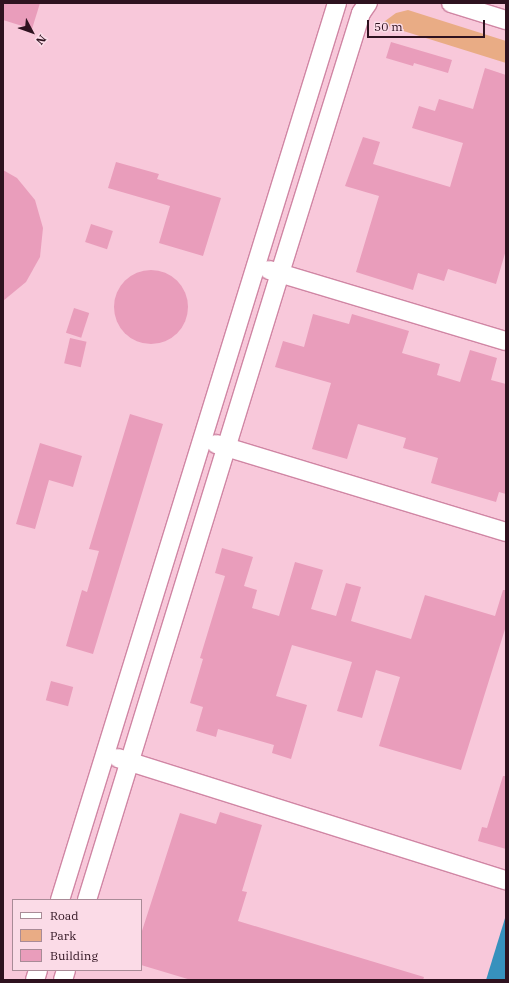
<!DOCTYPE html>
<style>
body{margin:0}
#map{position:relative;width:509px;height:983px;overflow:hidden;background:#f8c8da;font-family:"IBM Plex Serif",serif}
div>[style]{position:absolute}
.green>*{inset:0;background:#e9ac85}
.water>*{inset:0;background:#3791bd}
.building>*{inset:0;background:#e99dbb;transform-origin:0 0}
.round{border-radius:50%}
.roads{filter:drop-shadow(1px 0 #d086a4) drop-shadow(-1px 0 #d086a4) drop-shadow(0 1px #d086a4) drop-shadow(0 -1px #d086a4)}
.minor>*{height:18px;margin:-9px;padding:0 9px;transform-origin:9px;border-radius:9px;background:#fff}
span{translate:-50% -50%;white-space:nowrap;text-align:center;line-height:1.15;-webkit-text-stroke:4px #fbdbe7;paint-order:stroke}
.frame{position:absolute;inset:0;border:4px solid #2e121f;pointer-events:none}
.legend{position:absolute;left:12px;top:899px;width:130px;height:72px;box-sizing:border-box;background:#fbdbe7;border:1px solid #a98b97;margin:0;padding:5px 7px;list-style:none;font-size:12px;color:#2e121f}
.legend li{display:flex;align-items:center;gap:8px;height:20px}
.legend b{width:20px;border:1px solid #a98b97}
.north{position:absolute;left:12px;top:12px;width:40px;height:40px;-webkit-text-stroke:3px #fbdbe7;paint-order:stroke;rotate:131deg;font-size:11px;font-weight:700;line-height:16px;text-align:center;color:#2e121f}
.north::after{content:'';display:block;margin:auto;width:14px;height:18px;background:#2e121f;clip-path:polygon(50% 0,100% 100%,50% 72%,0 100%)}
.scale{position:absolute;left:367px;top:20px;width:118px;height:18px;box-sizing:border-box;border:2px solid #2e121f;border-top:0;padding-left:5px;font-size:12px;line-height:14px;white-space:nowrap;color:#2e121f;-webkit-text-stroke:3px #fbdbe7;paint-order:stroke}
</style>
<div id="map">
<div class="green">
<i style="clip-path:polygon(408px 10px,506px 41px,506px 63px,381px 24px,396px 13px)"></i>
</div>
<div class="water">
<i style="clip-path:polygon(506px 915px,506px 980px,486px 980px)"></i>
</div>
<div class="building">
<i style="clip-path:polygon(3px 3px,40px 3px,32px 29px,3px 20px)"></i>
<i style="clip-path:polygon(391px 42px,452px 60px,448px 73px,414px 63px,413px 66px,386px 58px)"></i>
<i style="clip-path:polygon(485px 68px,506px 75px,506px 250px,496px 284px,448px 269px,444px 281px,418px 273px,413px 290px,356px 272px,379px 196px,345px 186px,363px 137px,380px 142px,373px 164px,450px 187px,463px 143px,412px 128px,419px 106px,435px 111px,439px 99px,473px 109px)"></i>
<i style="clip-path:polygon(116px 162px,159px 174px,157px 179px,221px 198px,203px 256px,159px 243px,170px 206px,108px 188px)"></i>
<i style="clip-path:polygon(3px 170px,17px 178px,35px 200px,43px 228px,40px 257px,26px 282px,3px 301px)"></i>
<i style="left:91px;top:224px;width:23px;height:19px;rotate:18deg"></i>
<i class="round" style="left:114px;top:270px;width:74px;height:74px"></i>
<i style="left:74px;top:308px;width:16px;height:26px;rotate:18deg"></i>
<i style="clip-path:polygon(313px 314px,349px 324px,352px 314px,409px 331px,402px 353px,440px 364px,437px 375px,460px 382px,470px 350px,497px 358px,491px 380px,506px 384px,506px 494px,499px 492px,496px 502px,431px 483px,438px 458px,403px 448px,406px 438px,358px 424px,347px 459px,312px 449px,331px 383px,275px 367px,283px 341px,304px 347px)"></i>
<i style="left:70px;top:338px;width:17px;height:26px;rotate:13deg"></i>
<i style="clip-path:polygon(130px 414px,163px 424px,93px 654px,66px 646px,82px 590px,87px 592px,99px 551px,89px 549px)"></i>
<i style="clip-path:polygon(40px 443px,82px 456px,73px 487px,49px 480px,35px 529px,16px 524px)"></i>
<i style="clip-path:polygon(222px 548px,253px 557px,244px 586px,257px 590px,252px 608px,279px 616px,295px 562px,323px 570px,311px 609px,336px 616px,346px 583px,361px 587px,351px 621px,411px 639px,425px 595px,495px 616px,503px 590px,506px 590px,506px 626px,461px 770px,379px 746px,400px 677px,376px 670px,362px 718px,337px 711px,352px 662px,292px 645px,276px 696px,307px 705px,291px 759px,272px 753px,274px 745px,218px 729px,216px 737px,196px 731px,203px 707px,190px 703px,203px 659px,200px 658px,225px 576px,215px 573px)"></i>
<i style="left:51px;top:681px;width:23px;height:20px;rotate:15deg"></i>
<i style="clip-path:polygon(503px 776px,506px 776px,506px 849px,478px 841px,482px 827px,487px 828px)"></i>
<i style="clip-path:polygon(220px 812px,262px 825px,242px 891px,247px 892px,238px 921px,424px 977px,423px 980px,191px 980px,141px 965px,141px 934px,180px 813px,216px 824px)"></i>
</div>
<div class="roads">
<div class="minor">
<i style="left:451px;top:3px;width:58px;rotate:17.2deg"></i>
<i style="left:269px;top:270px;width:247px;rotate:16.7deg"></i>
<i style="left:216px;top:444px;width:303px;rotate:16.9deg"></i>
<i style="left:118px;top:758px;width:407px;rotate:17.5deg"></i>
<i style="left:60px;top:900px;width:939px;rotate:-72.84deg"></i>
<i style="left:87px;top:900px;width:656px;rotate:-72.89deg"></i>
<i style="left:280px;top:273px;width:272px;rotate:-72.7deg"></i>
<i style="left:361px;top:13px;width:12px;rotate:-55deg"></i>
<i style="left:35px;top:980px;width:10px;rotate:-73deg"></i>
<i style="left:63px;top:980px;width:10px;rotate:-73deg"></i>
</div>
</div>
<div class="frame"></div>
<ul class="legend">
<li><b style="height:5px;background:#fff"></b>Road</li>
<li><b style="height:11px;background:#e9ac85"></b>Park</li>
<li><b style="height:11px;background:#e99dbb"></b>Building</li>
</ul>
<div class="north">N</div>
<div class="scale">50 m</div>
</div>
